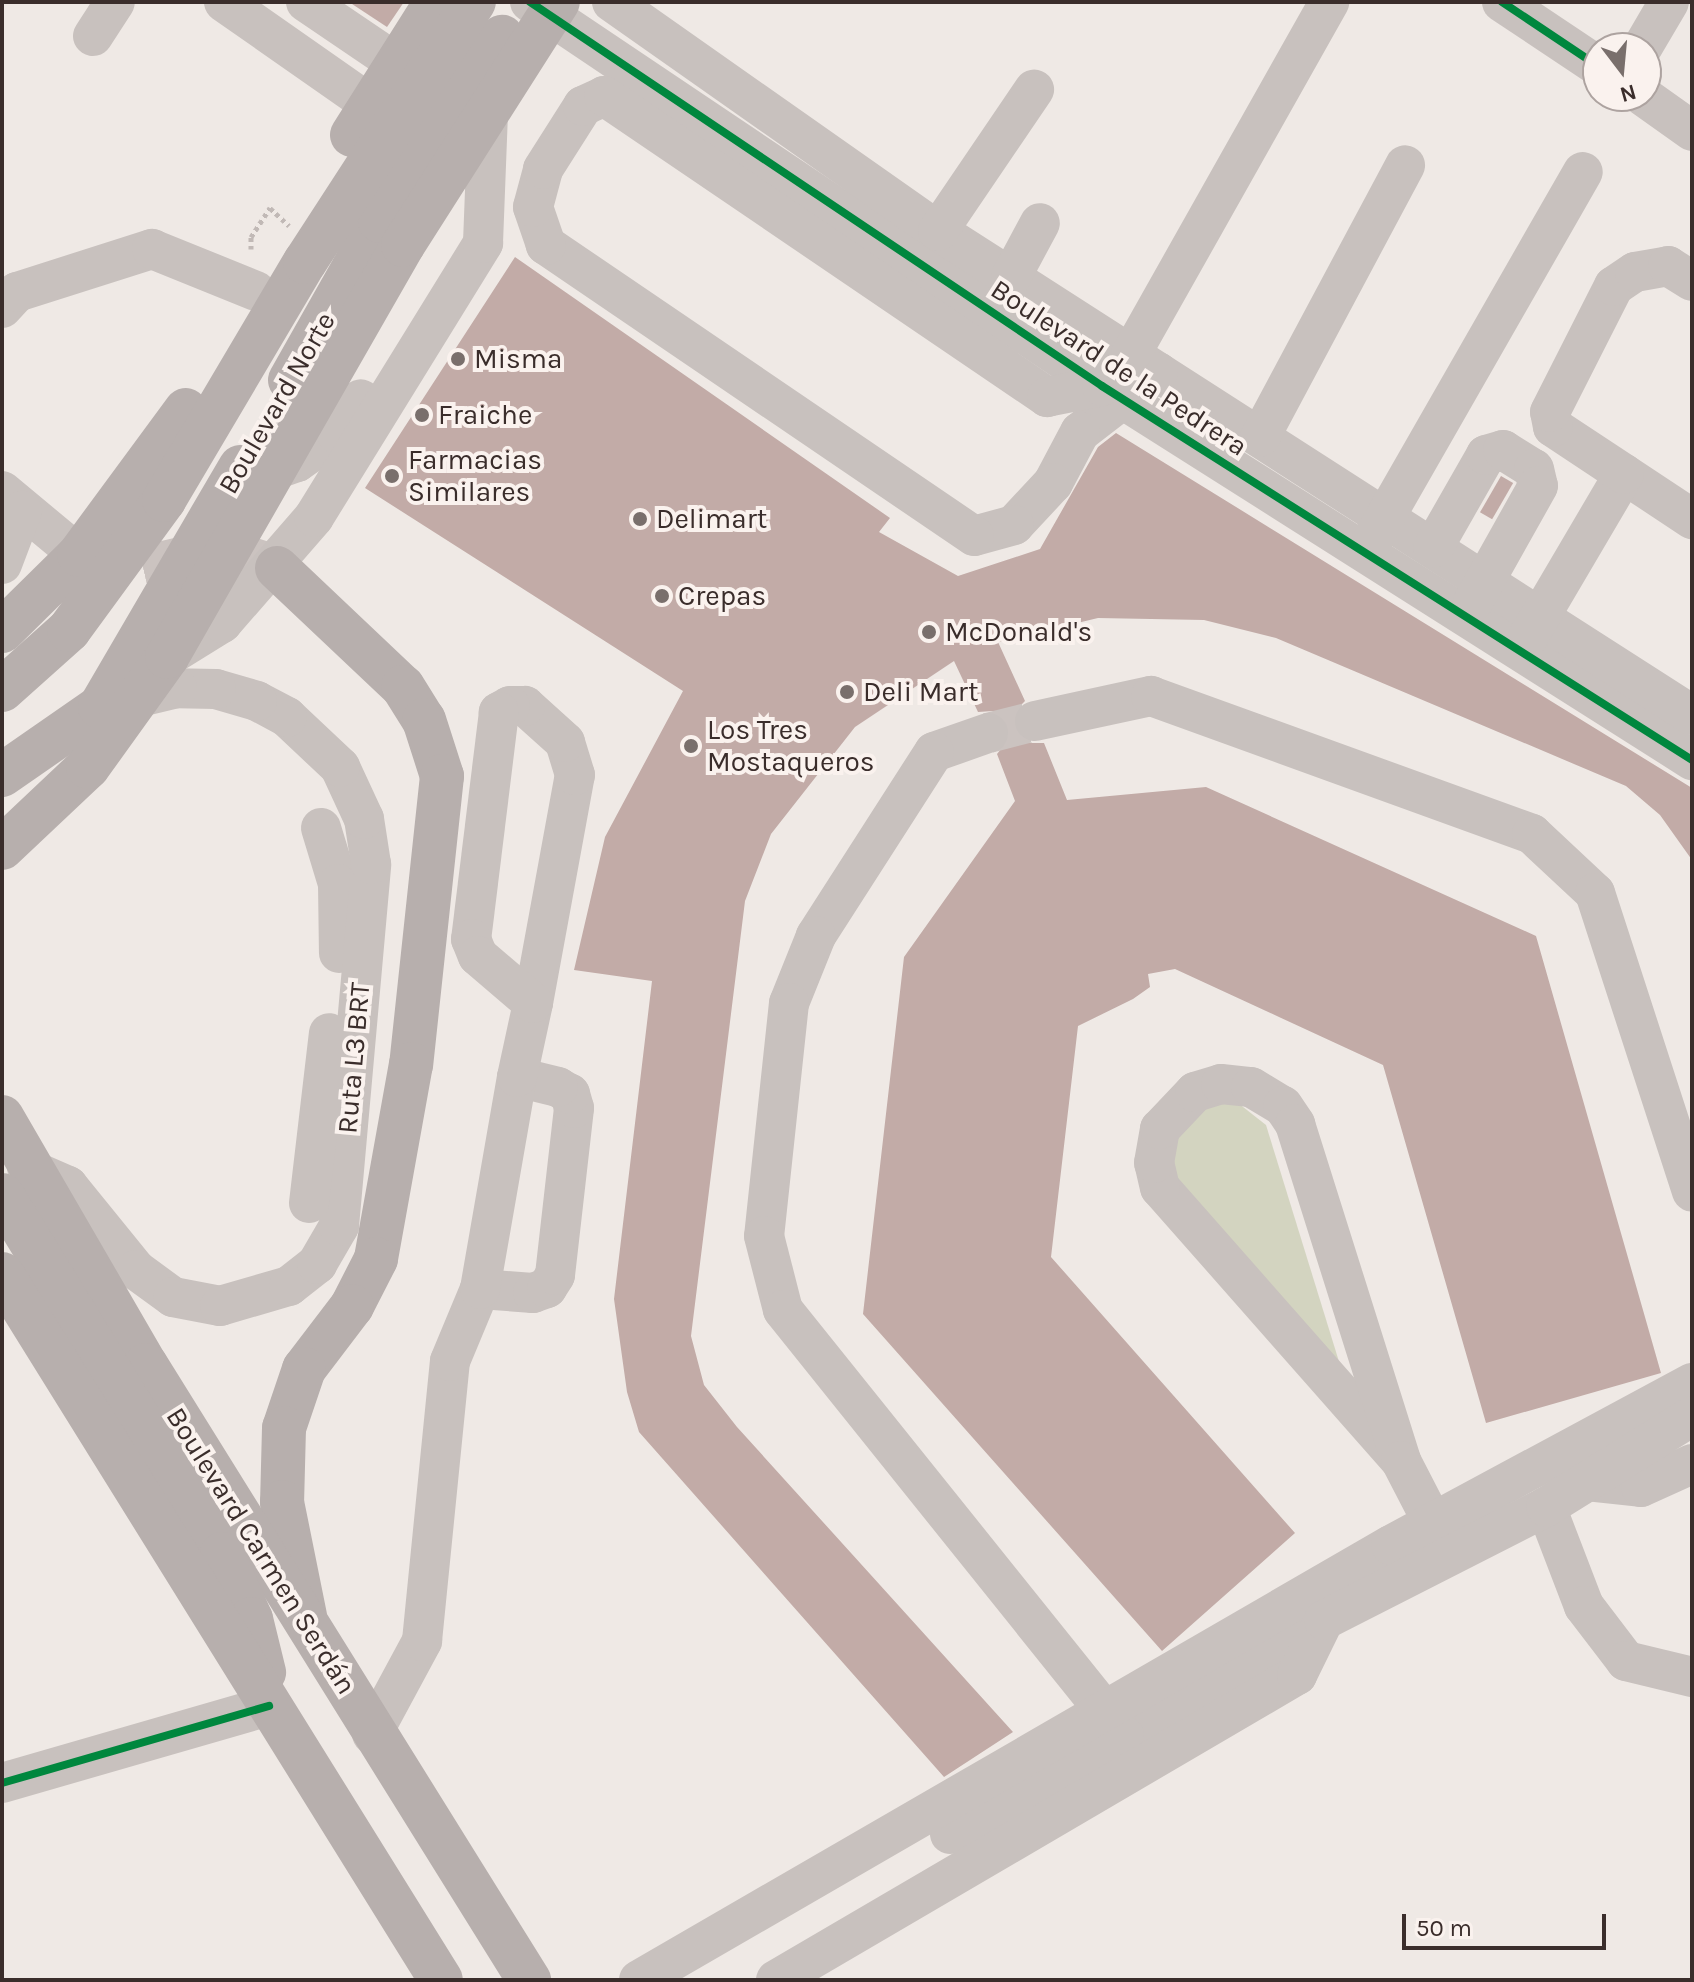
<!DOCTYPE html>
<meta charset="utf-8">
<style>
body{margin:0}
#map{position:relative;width:1694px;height:1982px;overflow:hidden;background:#efe9e5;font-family:Karla,sans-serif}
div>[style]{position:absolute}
.green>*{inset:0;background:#d3d4c0}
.building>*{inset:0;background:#c2aba7;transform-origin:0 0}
.minor-tunnel>*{height:40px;margin-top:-20px;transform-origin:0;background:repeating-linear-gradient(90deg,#cbc3c0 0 40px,transparent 0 60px)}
.major-tunnel>*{height:44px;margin-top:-22px;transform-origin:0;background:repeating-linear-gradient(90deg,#cbc3c0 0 44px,transparent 0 66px)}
.path>*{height:5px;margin-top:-2.5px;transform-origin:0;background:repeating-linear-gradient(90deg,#c1b9b6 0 4px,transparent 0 8px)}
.minor>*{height:40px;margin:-20px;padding:0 20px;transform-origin:20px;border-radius:20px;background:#c8c1be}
.major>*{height:44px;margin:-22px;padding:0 22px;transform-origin:22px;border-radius:22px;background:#b7afad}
.cycleway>*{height:8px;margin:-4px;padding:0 4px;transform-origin:4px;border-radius:4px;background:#00873e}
.dots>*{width:22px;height:22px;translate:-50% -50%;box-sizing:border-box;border:4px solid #faf2ee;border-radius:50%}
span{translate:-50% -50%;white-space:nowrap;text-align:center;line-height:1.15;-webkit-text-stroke:8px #faf2ee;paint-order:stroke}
.poi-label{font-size:28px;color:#3a2d2b}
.left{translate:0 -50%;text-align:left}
.street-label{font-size:28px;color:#3a2d2b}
.frame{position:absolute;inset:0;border:4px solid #3a2d2b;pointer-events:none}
.north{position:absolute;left:1582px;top:32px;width:80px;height:80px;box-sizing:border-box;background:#faf2ee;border:2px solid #ada3a0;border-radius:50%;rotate:164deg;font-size:22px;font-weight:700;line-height:32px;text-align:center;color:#3a2d2b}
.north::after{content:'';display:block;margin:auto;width:28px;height:36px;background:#796f6c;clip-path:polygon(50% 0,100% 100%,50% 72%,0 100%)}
.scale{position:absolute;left:1402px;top:1914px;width:204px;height:36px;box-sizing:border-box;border:4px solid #3a2d2b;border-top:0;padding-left:10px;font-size:24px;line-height:28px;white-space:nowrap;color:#3a2d2b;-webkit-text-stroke:6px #faf2ee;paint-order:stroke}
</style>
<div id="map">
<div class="green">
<i style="clip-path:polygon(1203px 1103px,1238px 1103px,1266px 1125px,1349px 1394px,1179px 1193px,1167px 1142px)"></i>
</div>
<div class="building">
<i style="clip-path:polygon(349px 2px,404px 2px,387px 27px)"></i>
<i style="clip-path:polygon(515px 257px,890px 518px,879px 532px,958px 576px,1040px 549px,1098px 447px,1116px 433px,1692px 788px,1692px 860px,1660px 815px,1626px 786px,1276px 638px,1204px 620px,1098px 618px,998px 642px,1025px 701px,1013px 713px,1013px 727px,1027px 743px,1044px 743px,1067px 800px,1206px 787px,1536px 936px,1661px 1373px,1486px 1423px,1383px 1065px,1175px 969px,1148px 974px,1150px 987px,1133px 999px,1078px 1026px,1051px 1257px,1295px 1533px,1162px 1651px,863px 1314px,904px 957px,1015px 801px,997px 754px,1010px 738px,1009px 725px,993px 711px,978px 712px,954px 661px,855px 727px,771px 834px,745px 901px,691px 1336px,704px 1385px,737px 1427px,1013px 1732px,944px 1777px,639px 1432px,627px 1392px,614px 1299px,652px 981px,574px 970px,605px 837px,683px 691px,365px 488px)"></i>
<i style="left:1501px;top:476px;width:14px;height:42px;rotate:30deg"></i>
</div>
<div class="minor-tunnel">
<i style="left:988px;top:733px;width:49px;rotate:-14.3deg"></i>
</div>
<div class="major-tunnel">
<i style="left:143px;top:568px;width:61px;rotate:-13.3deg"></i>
<i style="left:202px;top:554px;width:39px;rotate:3deg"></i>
<i style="left:241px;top:556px;width:38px;rotate:18deg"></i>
</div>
<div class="path">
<i style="left:251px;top:249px;width:12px;rotate:-90deg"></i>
<i style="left:251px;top:237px;width:35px;rotate:-57deg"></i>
<i style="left:270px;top:208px;width:26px;rotate:43deg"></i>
</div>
<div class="minor">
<i style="left:224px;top:2px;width:179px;rotate:35deg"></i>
<i style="left:306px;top:2px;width:109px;rotate:34.1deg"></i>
<i style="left:530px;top:2px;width:689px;rotate:33.87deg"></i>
<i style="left:1102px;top:386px;width:699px;rotate:32.37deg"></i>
<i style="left:612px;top:2px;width:398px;rotate:35.1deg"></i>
<i style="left:938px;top:231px;width:896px;rotate:32.7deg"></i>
<i style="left:1502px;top:2px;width:115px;rotate:33.7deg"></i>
<i style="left:93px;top:36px;width:40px;rotate:-57.1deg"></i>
<i style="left:1642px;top:48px;width:53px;rotate:-59.6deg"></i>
<i style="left:1643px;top:96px;width:60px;rotate:35.5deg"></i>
<i style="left:938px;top:231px;width:171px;rotate:-55.8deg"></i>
<i style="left:1011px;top:277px;width:61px;rotate:-61.8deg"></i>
<i style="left:2px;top:308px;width:22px;rotate:-47deg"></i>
<i style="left:17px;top:292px;width:142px;rotate:-17.7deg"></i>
<i style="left:152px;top:249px;width:112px;rotate:22deg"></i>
<i style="left:1158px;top:372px;width:98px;rotate:142.4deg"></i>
<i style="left:1080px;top:432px;width:58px;rotate:117.9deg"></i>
<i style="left:1053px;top:483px;width:57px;rotate:132.9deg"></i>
<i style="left:1014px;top:525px;width:41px;rotate:164.6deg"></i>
<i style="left:974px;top:536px;width:518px;rotate:-145.79deg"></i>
<i style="left:546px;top:245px;width:40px;rotate:-108.9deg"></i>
<i style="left:533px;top:207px;width:39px;rotate:-75deg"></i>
<i style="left:543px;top:169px;width:75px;rotate:-57.6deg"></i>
<i style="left:583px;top:106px;width:23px;rotate:-25deg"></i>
<i style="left:604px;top:96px;width:536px;rotate:34.19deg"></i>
<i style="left:1047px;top:397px;width:56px;rotate:-11.3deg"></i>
<i style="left:1102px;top:386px;width:43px;rotate:-47.8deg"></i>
<i style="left:1131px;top:354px;width:404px;rotate:-60.6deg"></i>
<i style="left:1260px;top:437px;width:308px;rotate:-61.9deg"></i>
<i style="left:274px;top:470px;width:24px;rotate:-19deg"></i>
<i style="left:297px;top:462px;width:49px;rotate:-35deg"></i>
<i style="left:337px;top:434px;width:42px;rotate:-55.6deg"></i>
<i style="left:1624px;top:474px;width:82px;rotate:33.5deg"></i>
<i style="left:2px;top:491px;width:100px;rotate:39.7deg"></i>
<i style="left:1372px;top:540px;width:424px;rotate:-60.2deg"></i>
<i style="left:1433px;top:548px;width:107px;rotate:-60.3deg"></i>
<i style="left:1486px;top:455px;width:18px;rotate:-16deg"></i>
<i style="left:1503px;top:450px;width:36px;rotate:32deg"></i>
<i style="left:1534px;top:469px;width:17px;rotate:77deg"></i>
<i style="left:1538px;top:486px;width:133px;rotate:119.3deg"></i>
<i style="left:2px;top:564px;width:57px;rotate:-69.3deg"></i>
<i style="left:1528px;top:637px;width:189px;rotate:-59.5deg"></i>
<i style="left:1624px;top:474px;width:85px;rotate:-146.5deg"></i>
<i style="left:1553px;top:427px;width:15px;rotate:-101deg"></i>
<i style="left:1550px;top:412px;width:141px;rotate:-63.1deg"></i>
<i style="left:1614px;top:286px;width:25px;rotate:-34deg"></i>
<i style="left:1635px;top:272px;width:34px;rotate:-10deg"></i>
<i style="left:1668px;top:266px;width:28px;rotate:32deg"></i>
<i style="left:167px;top:657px;width:65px;rotate:-31.7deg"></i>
<i style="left:222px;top:623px;width:140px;rotate:-49deg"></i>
<i style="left:314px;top:517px;width:322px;rotate:-58.3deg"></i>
<i style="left:483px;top:243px;width:128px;rotate:-87.8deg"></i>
<i style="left:1035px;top:721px;width:119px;rotate:-12.2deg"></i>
<i style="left:1151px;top:696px;width:405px;rotate:19.9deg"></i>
<i style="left:1532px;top:834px;width:86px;rotate:43.1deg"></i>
<i style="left:1595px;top:893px;width:314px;rotate:72deg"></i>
<i style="left:988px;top:733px;width:57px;rotate:160.6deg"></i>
<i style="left:934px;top:752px;width:219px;rotate:122.7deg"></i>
<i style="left:816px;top:936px;width:72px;rotate:111.9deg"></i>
<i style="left:789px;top:1003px;width:234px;rotate:96.1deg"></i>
<i style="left:764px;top:1236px;width:76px;rotate:75.6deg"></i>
<i style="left:783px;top:1310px;width:545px;rotate:51.26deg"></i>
<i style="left:1124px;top:1735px;width:216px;rotate:-28.2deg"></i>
<i style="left:321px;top:828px;width:59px;rotate:73.1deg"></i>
<i style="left:338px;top:884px;width:69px;rotate:89.2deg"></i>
<i style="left:27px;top:1168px;width:45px;rotate:23.7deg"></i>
<i style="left:68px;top:1186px;width:108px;rotate:51deg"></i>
<i style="left:136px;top:1270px;width:46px;rotate:36.1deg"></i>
<i style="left:173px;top:1297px;width:48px;rotate:10.8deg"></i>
<i style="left:220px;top:1306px;width:72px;rotate:-16.2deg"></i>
<i style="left:289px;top:1286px;width:36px;rotate:-38deg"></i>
<i style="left:317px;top:1264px;width:44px;rotate:-59.9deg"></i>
<i style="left:339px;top:1226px;width:363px;rotate:-84.9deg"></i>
<i style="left:371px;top:864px;width:46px;rotate:-98.8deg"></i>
<i style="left:364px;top:819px;width:57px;rotate:-114.8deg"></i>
<i style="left:340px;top:767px;width:73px;rotate:-136.7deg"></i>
<i style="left:287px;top:717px;width:34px;rotate:-152deg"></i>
<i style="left:257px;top:701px;width:43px;rotate:-163.7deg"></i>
<i style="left:216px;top:689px;width:39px;rotate:-179deg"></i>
<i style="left:177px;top:688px;width:60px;rotate:166.4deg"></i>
<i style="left:309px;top:1203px;width:171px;rotate:-83.3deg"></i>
<i style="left:480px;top:1289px;width:53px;rotate:4.3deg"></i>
<i style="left:533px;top:1293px;width:15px;rotate:-20deg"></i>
<i style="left:547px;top:1288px;width:15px;rotate:-58deg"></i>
<i style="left:555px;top:1275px;width:168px;rotate:-83.5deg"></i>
<i style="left:574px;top:1108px;width:15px;rotate:-106deg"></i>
<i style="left:570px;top:1094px;width:14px;rotate:-150deg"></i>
<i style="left:558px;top:1087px;width:42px;rotate:-166.3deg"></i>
<i style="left:1401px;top:1461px;width:364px;rotate:-131.4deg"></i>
<i style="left:1160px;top:1188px;width:26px;rotate:-103deg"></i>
<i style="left:1154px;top:1163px;width:35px;rotate:-80deg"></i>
<i style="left:1160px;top:1129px;width:51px;rotate:-46.6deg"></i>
<i style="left:1195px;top:1092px;width:27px;rotate:-17deg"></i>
<i style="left:1221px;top:1084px;width:30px;rotate:6deg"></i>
<i style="left:1251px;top:1087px;width:37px;rotate:31deg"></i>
<i style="left:1283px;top:1106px;width:22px;rotate:56deg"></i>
<i style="left:1295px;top:1124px;width:353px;rotate:72.5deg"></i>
<i style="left:1401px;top:1461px;width:70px;rotate:62.7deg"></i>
<i style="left:1587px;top:1481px;width:54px;rotate:6.3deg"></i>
<i style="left:1641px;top:1487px;width:56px;rotate:-24.3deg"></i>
<i style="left:1546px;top:1507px;width:106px;rotate:69deg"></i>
<i style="left:1584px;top:1606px;width:69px;rotate:52.6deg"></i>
<i style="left:1626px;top:1661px;width:68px;rotate:13.6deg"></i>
<i style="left:372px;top:1734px;width:106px;rotate:-61.7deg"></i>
<i style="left:422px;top:1641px;width:281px;rotate:-84.3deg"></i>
<i style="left:450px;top:1361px;width:78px;rotate:-67.4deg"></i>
<i style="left:480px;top:1289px;width:215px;rotate:-80.1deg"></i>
<i style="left:517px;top:1077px;width:76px;rotate:-77.8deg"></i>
<i style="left:533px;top:1003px;width:232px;rotate:-79.6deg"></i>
<i style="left:575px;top:775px;width:34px;rotate:-107deg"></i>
<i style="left:565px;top:742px;width:54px;rotate:-138deg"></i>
<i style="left:525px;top:706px;width:15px;rotate:180deg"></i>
<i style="left:510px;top:706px;width:13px;rotate:151deg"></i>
<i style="left:499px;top:712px;width:229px;rotate:97deg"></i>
<i style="left:471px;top:939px;width:18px;rotate:68deg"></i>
<i style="left:478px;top:956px;width:72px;rotate:40.5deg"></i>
<i style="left:2px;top:1783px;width:278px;rotate:-16.1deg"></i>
<i style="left:950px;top:1834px;width:200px;rotate:-29.6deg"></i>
<i style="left:639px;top:1980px;width:869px;rotate:-30.05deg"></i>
<i style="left:1391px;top:1545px;width:342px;rotate:-28.3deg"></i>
<i style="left:776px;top:1980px;width:604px;rotate:-30.35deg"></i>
<i style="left:1297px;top:1675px;width:61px;rotate:-63.9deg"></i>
<i style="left:1324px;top:1620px;width:249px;rotate:-27deg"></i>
<i style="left:1546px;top:1507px;width:172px;rotate:-31.9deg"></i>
</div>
<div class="major">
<i style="left:352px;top:135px;width:157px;rotate:-57.7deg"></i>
<i style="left:290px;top:380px;width:183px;rotate:-60.5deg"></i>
<i style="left:380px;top:221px;width:221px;rotate:-56.5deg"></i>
<i style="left:277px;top:568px;width:173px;rotate:43.4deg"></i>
<i style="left:403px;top:687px;width:39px;rotate:58deg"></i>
<i style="left:424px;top:720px;width:59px;rotate:72.2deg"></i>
<i style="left:442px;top:776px;width:290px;rotate:96.1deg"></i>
<i style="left:411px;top:1064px;width:198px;rotate:100.2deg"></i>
<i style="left:376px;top:1259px;width:53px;rotate:117.1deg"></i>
<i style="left:352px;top:1306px;width:79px;rotate:127.3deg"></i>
<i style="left:304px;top:1369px;width:62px;rotate:108.7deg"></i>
<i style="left:284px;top:1428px;width:74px;rotate:91.5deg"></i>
<i style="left:282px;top:1502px;width:116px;rotate:78.6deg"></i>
<i style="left:2px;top:631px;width:108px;rotate:-44.6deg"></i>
<i style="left:79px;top:555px;width:180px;rotate:-53.6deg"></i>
<i style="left:2px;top:690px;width:90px;rotate:-41.8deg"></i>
<i style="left:69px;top:630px;width:161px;rotate:-53.8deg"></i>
<i style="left:164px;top:500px;width:277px;rotate:-59.4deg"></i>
<i style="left:305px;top:262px;width:310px;rotate:-57deg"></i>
<i style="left:2px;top:775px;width:119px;rotate:-34.8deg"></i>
<i style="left:100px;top:707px;width:278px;rotate:-59.7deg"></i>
<i style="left:2px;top:848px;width:118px;rotate:-43.3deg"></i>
<i style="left:88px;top:767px;width:135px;rotate:-54.3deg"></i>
<i style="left:167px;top:657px;width:475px;rotate:-60.2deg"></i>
<i style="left:403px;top:245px;width:288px;rotate:-57.5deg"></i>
<i style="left:2px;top:1117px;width:287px;rotate:59.9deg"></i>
<i style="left:146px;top:1365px;width:725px;rotate:58.09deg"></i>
<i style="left:2px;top:1195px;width:421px;rotate:58.5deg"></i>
<i style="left:222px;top:1554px;width:71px;rotate:66deg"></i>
<i style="left:251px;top:1619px;width:55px;rotate:76.2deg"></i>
<i style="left:2px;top:1274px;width:831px;rotate:58.13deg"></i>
</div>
<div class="cycleway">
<i style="left:530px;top:2px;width:689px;rotate:33.87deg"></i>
<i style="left:1102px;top:386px;width:699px;rotate:32.37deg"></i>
<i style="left:1502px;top:2px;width:115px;rotate:33.7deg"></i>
<i style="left:2px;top:1783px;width:278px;rotate:-16.1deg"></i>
</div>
<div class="dots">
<i style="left:458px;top:359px;background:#796f6c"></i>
<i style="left:422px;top:415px;background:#796f6c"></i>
<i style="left:392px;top:476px;background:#796f6c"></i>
<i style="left:640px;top:519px;background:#796f6c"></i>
<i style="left:662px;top:596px;background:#796f6c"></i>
<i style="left:929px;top:632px;background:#796f6c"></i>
<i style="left:847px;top:692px;background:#796f6c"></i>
<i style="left:691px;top:746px;background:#796f6c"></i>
</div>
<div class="poi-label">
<span class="left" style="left:474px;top:359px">Misma</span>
<span class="left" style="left:438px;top:415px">Fraiche</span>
<span class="left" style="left:408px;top:476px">Farmacias<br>Similares</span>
<span class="left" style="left:656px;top:519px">Delimart</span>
<span class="left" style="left:678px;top:596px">Crepas</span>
<span class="left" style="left:945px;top:632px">McDonald's</span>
<span class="left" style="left:863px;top:692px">Deli Mart</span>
<span class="left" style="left:707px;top:746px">Los Tres<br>Mostaqueros</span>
</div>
<div class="street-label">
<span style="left:1119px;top:368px;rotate:33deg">Boulevard de la Pedrera</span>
<span style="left:277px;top:403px;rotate:-60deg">Boulevard Norte</span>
<span style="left:354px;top:1058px;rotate:-85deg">Ruta L3 BRT</span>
<span style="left:261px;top:1551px;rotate:58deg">Boulevard Carmen Serdán</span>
</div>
<div class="frame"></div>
<div class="north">N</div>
<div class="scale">50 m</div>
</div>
